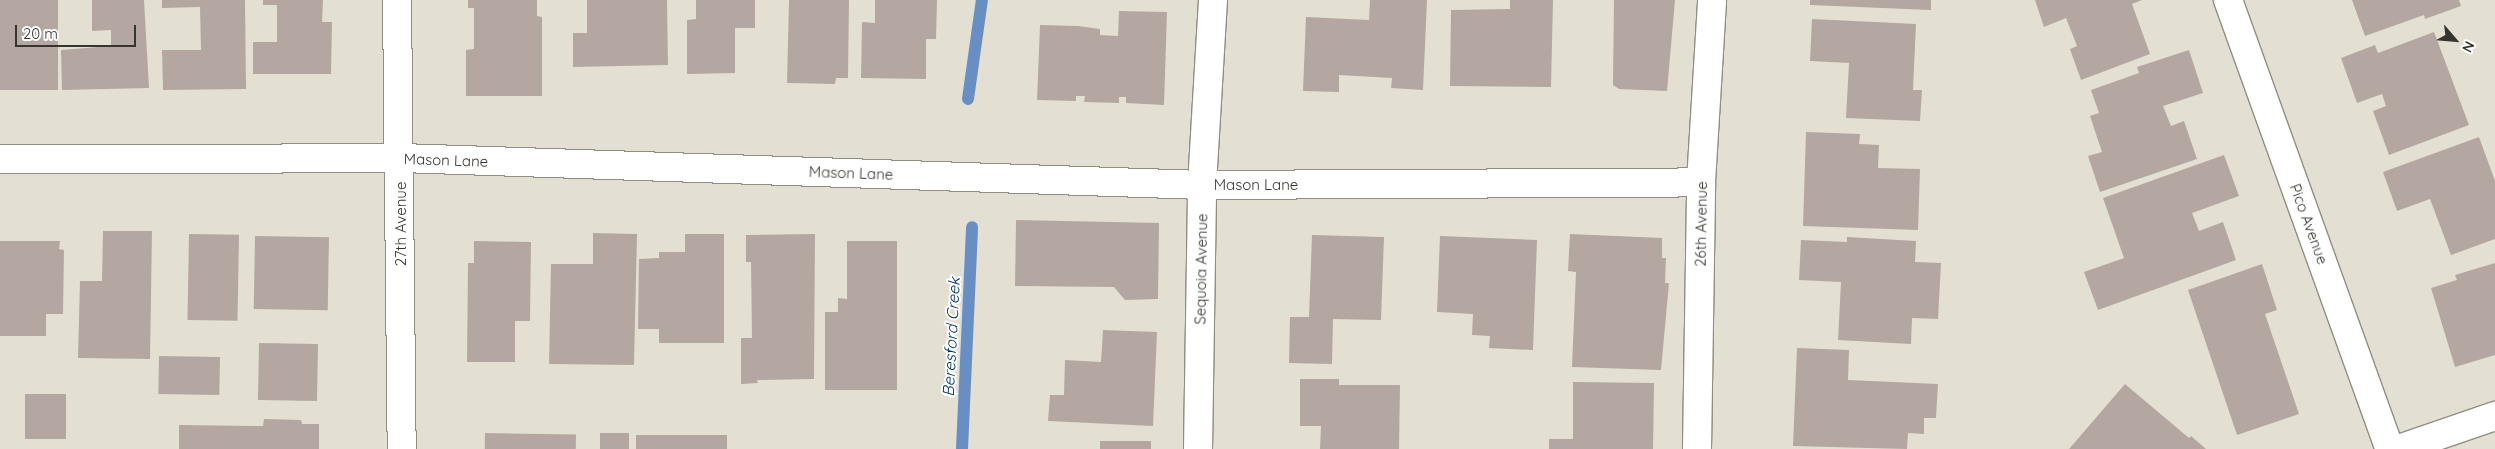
<!DOCTYPE html>
<style>
body{margin:0}
#map{position:relative;width:2495px;height:449px;overflow:hidden;background:#e4dfd3;font-family:Quicksand,sans-serif}
div>[style]{position:absolute}
.stream>*{height:12px;margin:-6px;padding:0 6px;transform-origin:6px;border-radius:6px;background:#698ec4}
.building>*{inset:0;background:#b4a7a1;transform-origin:0 0}
.roads{filter:drop-shadow(1px 0 #918d82) drop-shadow(-1px 0 #918d82) drop-shadow(0 1px #918d82) drop-shadow(0 -1px #918d82)}
.minor>*{height:28px;margin:-14px;padding:0 14px;transform-origin:14px;border-radius:14px;background:#fff}
span{translate:-50% -50%;white-space:nowrap;text-align:center;line-height:1.15;-webkit-text-stroke:4px #fff;paint-order:stroke}
.street-label{font-size:15px;color:#35342f}
.water-label{font-size:16px;color:#003273;font-style:italic}
.north{position:absolute;left:2430px;top:15px;width:50px;height:50px;-webkit-text-stroke:4px #fff;paint-order:stroke;rotate:117deg;font-size:14px;font-weight:700;line-height:20px;text-align:center;color:#35342f}
.north::after{content:'';display:block;margin:auto;width:18px;height:22px;background:#35342f;clip-path:polygon(50% 0,100% 100%,50% 72%,0 100%)}
.scale{position:absolute;left:15px;top:25px;width:121px;height:22px;box-sizing:border-box;border:2px solid #35342f;border-top:0;padding-left:6px;font-size:15px;line-height:18px;white-space:nowrap;color:#35342f;-webkit-text-stroke:4px #fff;paint-order:stroke}
</style>
<div id="map">
<div class="stream">
<i style="left:968px;top:99px;width:100px;rotate:-82deg"></i>
<i style="left:962px;top:449px;width:222px;rotate:-87.4deg"></i>
</div>
<div class="building">
<i style="left:0;top:0;width:58px;height:90px"></i>
<i style="clip-path:polygon(92px 0,144px 0,149px 88px,62px 90px,61px 50px,111px 46px,111px 30px,92px 31px)"></i>
<i style="clip-path:polygon(162px 0,245px 0,246px 89px,163px 90px,162px 50px,201px 50px,200px 7px,162px 8px)"></i>
<i style="clip-path:polygon(263px 0,323px 0,322px 22px,332px 22px,331px 74px,253px 74px,253px 42px,277px 42px,277px 5px,263px 5px)"></i>
<i style="clip-path:polygon(468px 0,537px 0,537px 16px,542px 17px,542px 96px,466px 96px,466px 50px,474px 49px,474px 8px,468px 8px)"></i>
<i style="clip-path:polygon(587px 0,667px 0,668px 65px,573px 67px,573px 33px,587px 33px)"></i>
<i style="clip-path:polygon(696px 0,755px 0,755px 28px,735px 28px,735px 73px,687px 74px,687px 20px,696px 19px)"></i>
<i style="clip-path:polygon(789px 0,849px 0,848px 78px,836px 78px,835px 84px,787px 83px)"></i>
<i style="clip-path:polygon(875px 0,937px 0,936px 39px,926px 39px,926px 79px,861px 78px,862px 22px,875px 23px)"></i>
<i style="clip-path:polygon(1370px 0,1427px 0,1423px 90px,1391px 88px,1392px 78px,1339px 75px,1339px 92px,1303px 91px,1306px 17px,1369px 20px)"></i>
<i style="clip-path:polygon(1510px 0,1553px 0,1551px 87px,1450px 86px,1451px 10px,1510px 9px)"></i>
<i style="clip-path:polygon(1614px 0,1675px 0,1667px 91px,1619px 89px,1613px 85px)"></i>
<i style="clip-path:polygon(1810px 0,1931px 0,1931px 10px,1810px 5px)"></i>
<i style="clip-path:polygon(2035px 0,2142px 0,2132px 4px,2150px 54px,2081px 80px,2070px 49px,2077px 46px,2066px 18px,2044px 27px)"></i>
<i style="clip-path:polygon(2352px 0,2459px 0,2461px 6px,2425px 19px,2424px 15px,2365px 36px)"></i>
<i style="clip-path:polygon(1119px 11px,1167px 12px,1164px 105px,1126px 103px,1126px 97px,1119px 97px,1119px 103px,1084px 102px,1085px 96px,1076px 96px,1076px 101px,1037px 100px,1040px 25px,1078px 26px,1100px 29px,1100px 35px,1118px 36px)"></i>
<i style="clip-path:polygon(1812px 19px,1916px 24px,1913px 90px,1922px 90px,1920px 121px,1846px 118px,1849px 63px,1810px 61px)"></i>
<i style="clip-path:polygon(2434px 32px,2469px 125px,2389px 155px,2373px 111px,2386px 106px,2382px 94px,2357px 103px,2341px 58px,2375px 45px,2378px 53px)"></i>
<i style="clip-path:polygon(2189px 50px,2203px 93px,2163px 106px,2171px 126px,2184px 121px,2197px 159px,2100px 192px,2088px 156px,2102px 152px,2090px 116px,2099px 113px,2091px 90px,2139px 73px,2137px 67px)"></i>
<i style="clip-path:polygon(1806px 132px,1860px 134px,1859px 144px,1879px 145px,1878px 168px,1920px 169px,1918px 230px,1803px 226px)"></i>
<i style="clip-path:polygon(2479px 137px,2495px 181px,2495px 239px,2451px 255px,2430px 199px,2397px 211px,2383px 172px)"></i>
<i style="clip-path:polygon(2224px 155px,2239px 196px,2192px 213px,2199px 231px,2223px 222px,2236px 260px,2098px 310px,2084px 272px,2124px 258px,2103px 198px)"></i>
<i style="clip-path:polygon(1016px 220px,1159px 223px,1158px 299px,1125px 300px,1114px 287px,1015px 286px)"></i>
<i style="clip-path:polygon(103px 231px,152px 231px,150px 359px,78px 358px,80px 281px,102px 281px)"></i>
<i style="clip-path:polygon(593px 233px,637px 234px,634px 365px,549px 364px,551px 264px,593px 264px)"></i>
<i style="left:189px;top:234px;width:50px;height:86px;rotate:1deg"></i>
<i style="clip-path:polygon(685px 234px,724px 234px,724px 343px,659px 343px,659px 329px,638px 329px,639px 259px,659px 258px,659px 252px,685px 252px)"></i>
<i style="clip-path:polygon(815px 234px,814px 379px,757px 380px,758px 383px,741px 384px,741px 338px,752px 338px,751px 262px,746px 262px,746px 235px)"></i>
<i style="clip-path:polygon(1570px 234px,1662px 238px,1662px 258px,1666px 258px,1665px 283px,1669px 283px,1661px 370px,1572px 367px,1576px 272px,1568px 271px)"></i>
<i style="clip-path:polygon(1312px 235px,1384px 237px,1381px 320px,1333px 319px,1332px 364px,1289px 363px,1290px 317px,1309px 317px)"></i>
<i style="left:255px;top:236px;width:74px;height:73px;rotate:1deg"></i>
<i style="clip-path:polygon(1440px 236px,1537px 240px,1533px 350px,1489px 348px,1490px 336px,1472px 335px,1473px 314px,1437px 312px)"></i>
<i style="clip-path:polygon(1847px 237px,1916px 241px,1915px 262px,1941px 263px,1938px 319px,1912px 318px,1911px 344px,1838px 340px,1841px 282px,1799px 280px,1801px 240px,1847px 242px)"></i>
<i style="clip-path:polygon(0 241px,60px 241px,59px 249px,64px 250px,63px 314px,46px 314px,46px 336px,0 336px)"></i>
<i style="clip-path:polygon(474px 241px,531px 242px,530px 321px,515px 321px,515px 362px,467px 362px,468px 263px,474px 263px)"></i>
<i style="clip-path:polygon(847px 241px,897px 241px,897px 390px,825px 390px,825px 312px,838px 312px,838px 298px,847px 299px)"></i>
<i style="clip-path:polygon(2495px 263px,2495px 355px,2455px 367px,2431px 288px,2457px 280px,2455px 275px)"></i>
<i style="clip-path:polygon(2262px 264px,2277px 310px,2265px 314px,2299px 414px,2237px 435px,2188px 290px)"></i>
<i style="clip-path:polygon(1103px 330px,1157px 332px,1153px 426px,1048px 421px,1050px 395px,1064px 395px,1065px 360px,1101px 362px)"></i>
<i style="left:259px;top:343px;width:59px;height:57px;rotate:1deg"></i>
<i style="clip-path:polygon(1797px 348px,1849px 350px,1848px 380px,1938px 384px,1936px 418px,1924px 418px,1924px 434px,1908px 433px,1907px 449px,1793px 446px)"></i>
<i style="left:159px;top:356px;width:61px;height:38px;rotate:1deg"></i>
<i style="clip-path:polygon(1300px 379px,1339px 379px,1339px 385px,1400px 385px,1399px 449px,1320px 449px,1321px 426px,1300px 426px)"></i>
<i style="clip-path:polygon(1573px 382px,1654px 383px,1653px 449px,1549px 449px,1549px 439px,1573px 439px)"></i>
<i style="clip-path:polygon(2125px 384px,2189px 438px,2191px 436px,2206px 449px,2069px 449px)"></i>
<i style="left:25px;top:394px;width:41px;height:45px"></i>
<i style="clip-path:polygon(264px 419px,301px 420px,302px 424px,319px 424px,319px 449px,179px 449px,179px 425px,263px 426px)"></i>
<i style="left:485px;top:433px;width:91px;height:16px;rotate:1deg"></i>
<i style="left:600px;top:433px;width:29px;height:16px"></i>
<i style="left:727px;top:435px;width:14px;height:91px;rotate:90deg"></i>
<i style="left:1100px;top:441px;width:51px;height:8px"></i>
</div>
<div class="roads">
<div class="minor">
<i style="left:397px;top:0;width:449px;rotate:89.4deg"></i>
<i style="left:2228px;top:0;width:477px;rotate:70.2deg"></i>
<i style="left:0;top:159px;width:401px;rotate:-0.1deg"></i>
<i style="left:401px;top:158px;width:801px;rotate:1.93deg"></i>
<i style="left:1202px;top:185px;width:499px;rotate:-0.3deg"></i>
<i style="left:1198px;top:449px;width:264px;rotate:-89.1deg"></i>
<i style="left:1202px;top:185px;width:185px;rotate:-86.6deg"></i>
<i style="left:1697px;top:449px;width:267px;rotate:-89.1deg"></i>
<i style="left:1701px;top:182px;width:182px;rotate:-86.5deg"></i>
<i style="left:2399px;top:449px;width:102px;rotate:-19deg"></i>
</div>
</div>
<div class="street-label">
<span style="left:446px;top:160px;rotate:2deg">Mason Lane</span>
<span style="left:851px;top:173px;rotate:2deg">Mason Lane</span>
<span style="left:1256px;top:185px">Mason Lane</span>
<span style="left:401px;top:224px;rotate:-90deg">27th Avenue</span>
<span style="left:1701px;top:224px;rotate:-89deg">26th Avenue</span>
<span style="left:2309px;top:224px;rotate:70deg">Pico Avenue</span>
<span style="left:1201px;top:269px;rotate:-89deg">Sequoia Avenue</span>
</div>
<div class="water-label">
<span style="left:951px;top:337px;rotate:-87deg">Beresford Creek</span>
</div>
<div class="north">N</div>
<div class="scale">20 m</div>
</div>
